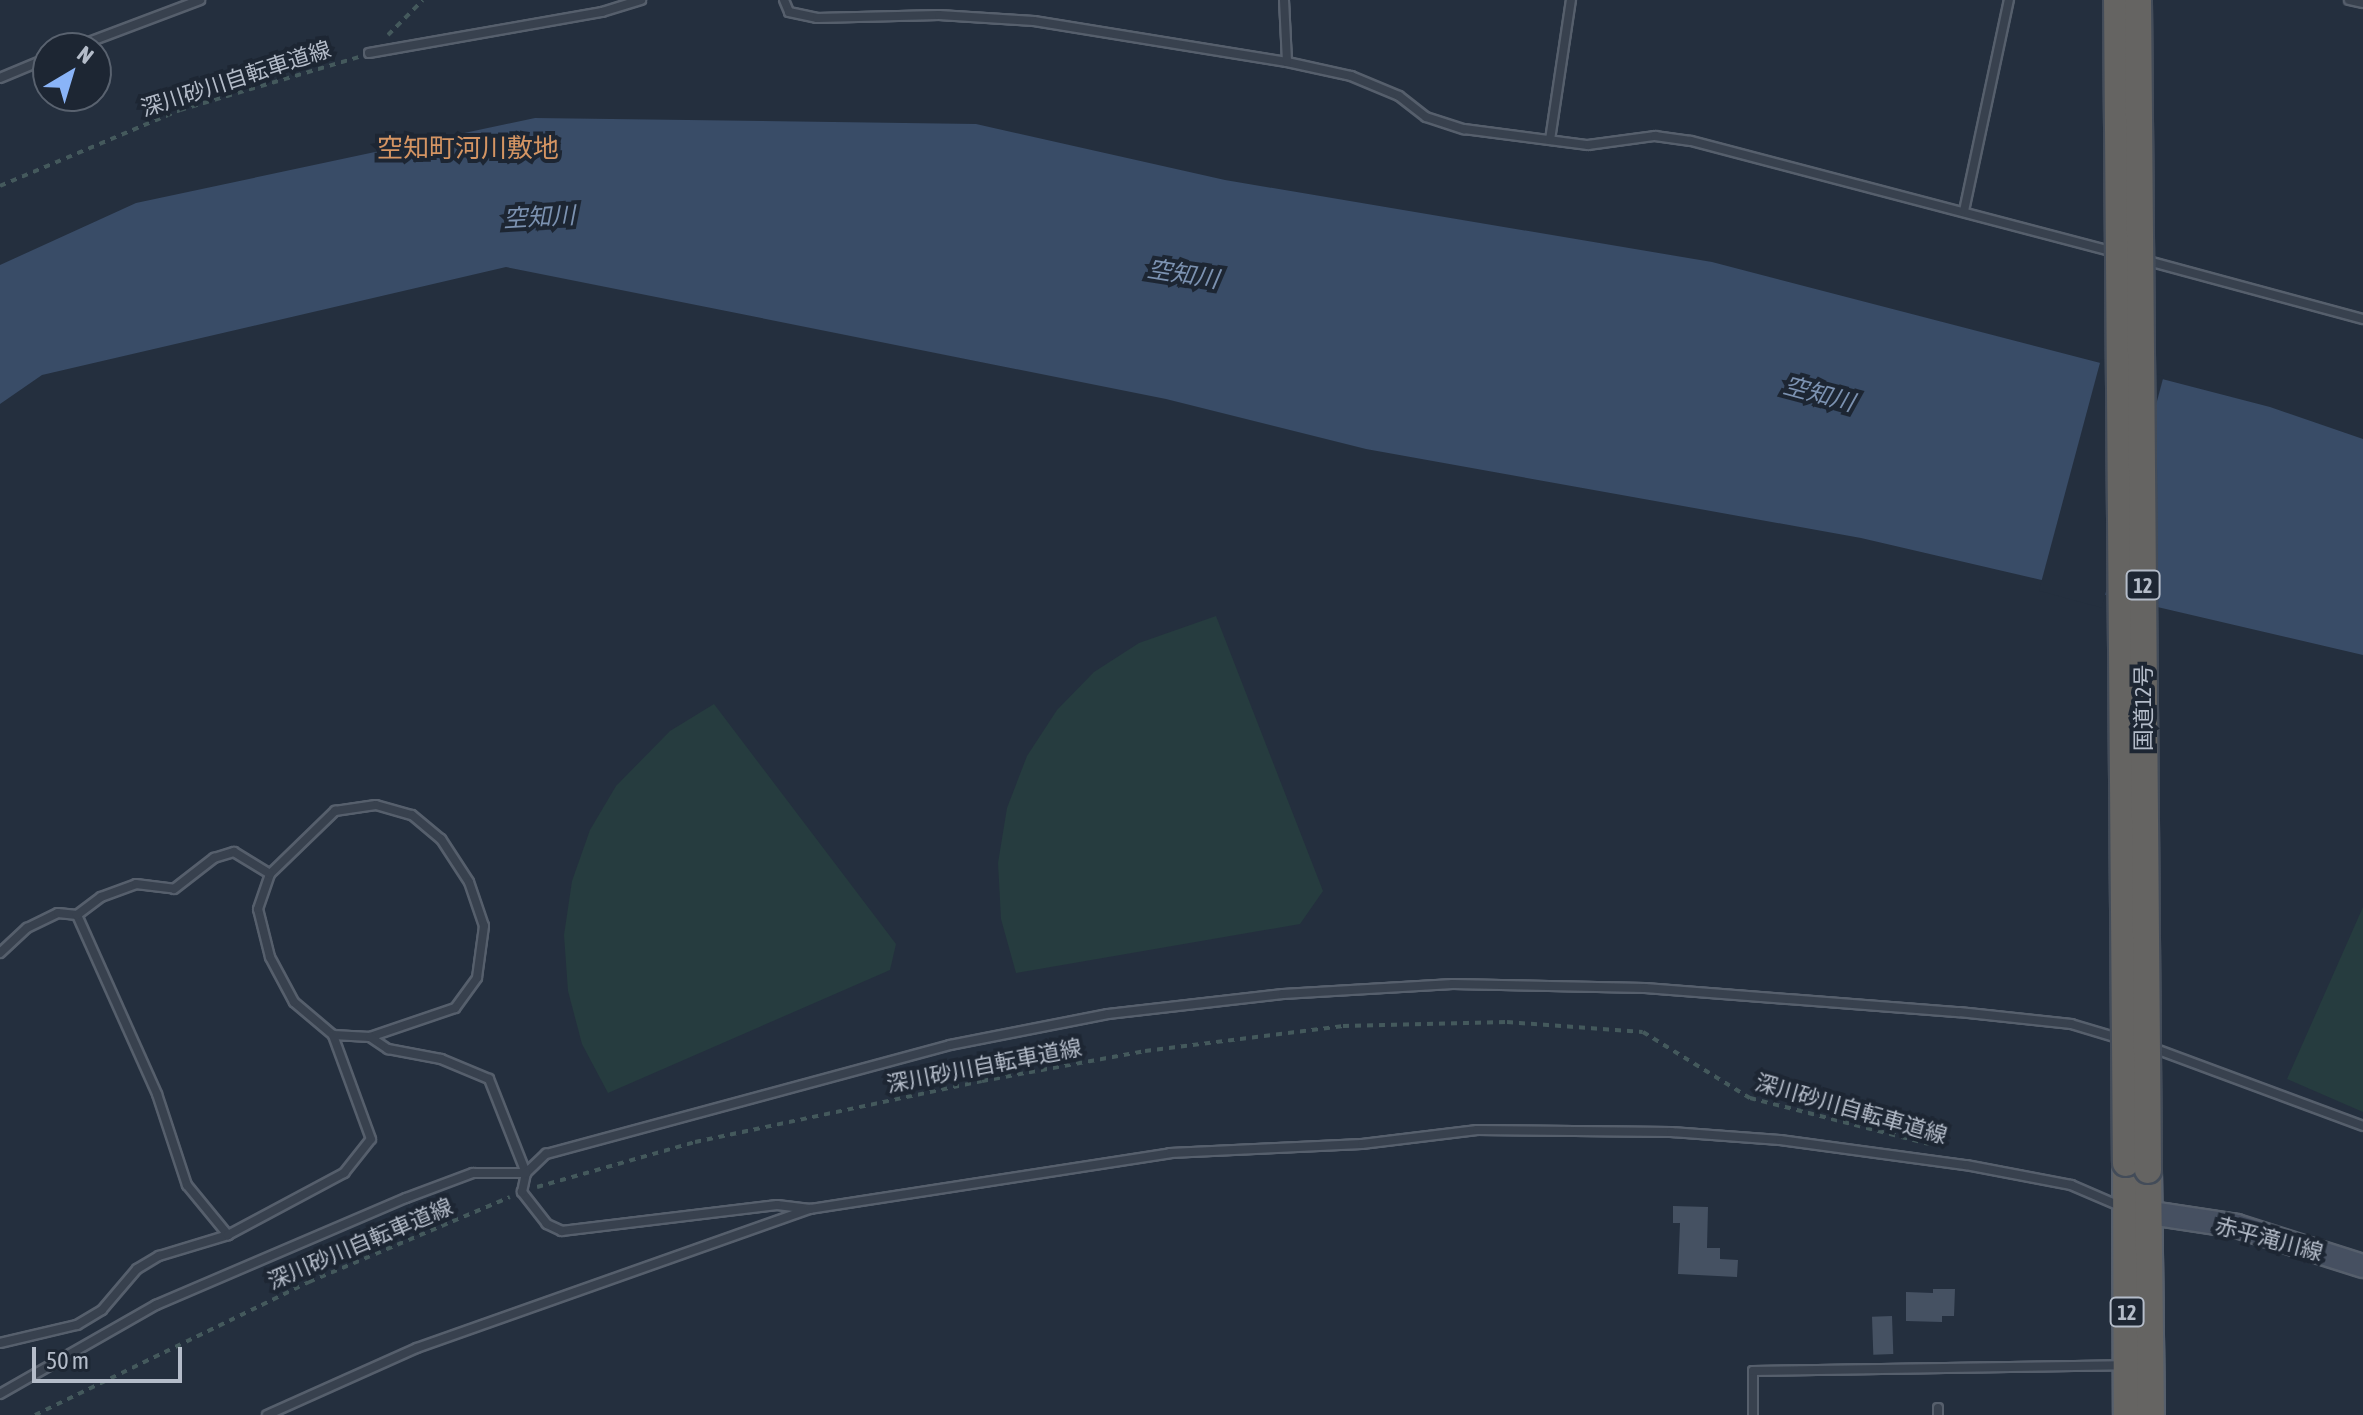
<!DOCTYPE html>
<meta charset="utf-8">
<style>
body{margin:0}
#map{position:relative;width:2363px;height:1415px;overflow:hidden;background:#242f3e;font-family:"Asap Condensed","Noto Sans JP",sans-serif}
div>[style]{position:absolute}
.green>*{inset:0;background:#263c3f}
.water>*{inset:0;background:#394c67}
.pier>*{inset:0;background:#242f3e;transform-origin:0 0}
.building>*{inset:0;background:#455162;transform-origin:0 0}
.path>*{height:4px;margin-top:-2px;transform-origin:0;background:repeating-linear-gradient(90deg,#44595c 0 6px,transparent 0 12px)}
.roads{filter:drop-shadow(2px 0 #565f6c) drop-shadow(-2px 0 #565f6c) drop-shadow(0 2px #565f6c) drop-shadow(0 -2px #565f6c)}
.service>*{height:8px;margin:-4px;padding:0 4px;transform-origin:4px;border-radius:4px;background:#38414e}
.secondary>*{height:22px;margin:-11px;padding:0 11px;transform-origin:11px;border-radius:11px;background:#465061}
.trunk>*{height:26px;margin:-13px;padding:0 13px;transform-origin:13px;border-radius:13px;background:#656462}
.bridges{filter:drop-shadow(2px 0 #434c59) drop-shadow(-2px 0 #434c59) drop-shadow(0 2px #434c59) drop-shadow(0 -2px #434c59)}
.trunk-bridge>*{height:26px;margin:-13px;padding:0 13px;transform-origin:13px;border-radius:13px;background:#656462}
span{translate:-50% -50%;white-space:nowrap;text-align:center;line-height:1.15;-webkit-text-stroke:8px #1d2633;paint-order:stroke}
.shield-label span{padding:2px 6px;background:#1d2633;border:2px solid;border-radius:6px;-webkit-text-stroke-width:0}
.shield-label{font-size:20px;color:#b4bcc9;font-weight:700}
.street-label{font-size:22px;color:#b4bcc9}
.water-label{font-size:24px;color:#7c92b1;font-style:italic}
.quarter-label{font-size:26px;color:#d59563}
.north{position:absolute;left:32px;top:32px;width:80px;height:80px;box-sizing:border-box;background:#1d2633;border:2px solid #59626f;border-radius:50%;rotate:38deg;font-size:22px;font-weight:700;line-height:32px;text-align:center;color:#b4bcc9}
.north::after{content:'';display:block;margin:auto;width:28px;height:36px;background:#8ab4f8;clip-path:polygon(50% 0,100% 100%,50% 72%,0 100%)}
.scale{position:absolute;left:32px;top:1347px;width:150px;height:36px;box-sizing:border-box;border:4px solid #b4bcc9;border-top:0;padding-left:10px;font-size:24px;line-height:28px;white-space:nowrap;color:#b4bcc9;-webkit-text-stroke:6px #1d2633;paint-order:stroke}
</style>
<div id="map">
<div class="green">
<i style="clip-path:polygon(1216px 616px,1323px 891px,1300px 924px,1016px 973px,1001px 919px,998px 863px,1007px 808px,1027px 756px,1057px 710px,1094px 672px,1139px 643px)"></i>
<i style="clip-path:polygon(714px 704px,896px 944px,890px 970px,608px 1093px,582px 1044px,568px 991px,564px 935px,572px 881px,590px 830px,616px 786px,670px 731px)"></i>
<i style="clip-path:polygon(2363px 907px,2363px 1112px,2287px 1079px)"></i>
</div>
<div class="water">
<i style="clip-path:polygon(535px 118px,976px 124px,1225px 180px,1712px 262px,2270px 407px,2363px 439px,2363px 655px,1861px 538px,1366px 449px,1166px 399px,506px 267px,42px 375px,0 404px,0 265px,136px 203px)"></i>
</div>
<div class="pier">
<i style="left:2101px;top:359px;width:65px;height:240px;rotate:15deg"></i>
</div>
<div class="building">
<i style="clip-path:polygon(1673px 1206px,1708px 1207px,1707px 1248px,1720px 1248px,1720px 1259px,1738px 1260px,1737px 1277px,1678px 1274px,1680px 1223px,1673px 1223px)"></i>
<i style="clip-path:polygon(1933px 1289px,1955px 1289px,1954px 1316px,1942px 1316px,1942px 1322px,1906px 1321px,1906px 1292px,1933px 1293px)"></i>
<i style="left:1892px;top:1316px;width:38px;height:20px;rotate:88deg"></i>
</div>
<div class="path">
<i style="left:388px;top:35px;width:49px;rotate:-45deg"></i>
<i style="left:0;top:186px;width:195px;rotate:-22.9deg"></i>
<i style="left:180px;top:110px;width:187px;rotate:-16.5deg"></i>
<i style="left:537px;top:1187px;width:164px;rotate:-15.9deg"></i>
<i style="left:695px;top:1142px;width:293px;rotate:-12deg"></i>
<i style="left:982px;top:1081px;width:166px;rotate:-10.4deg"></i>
<i style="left:1145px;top:1051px;width:200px;rotate:-7.2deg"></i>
<i style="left:1343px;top:1026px;width:164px;rotate:-1.4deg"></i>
<i style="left:1507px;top:1022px;width:136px;rotate:4.2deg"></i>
<i style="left:1643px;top:1032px;width:126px;rotate:31.7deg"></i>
<i style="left:1750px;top:1098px;width:185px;rotate:14.4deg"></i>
<i style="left:35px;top:1415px;width:305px;rotate:-25.9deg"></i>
<i style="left:309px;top:1282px;width:218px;rotate:-22.9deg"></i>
</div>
<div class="roads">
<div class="service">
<i style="left:784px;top:0;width:13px;rotate:67deg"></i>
<i style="left:789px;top:12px;width:29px;rotate:12deg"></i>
<i style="left:817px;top:18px;width:122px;rotate:-1.4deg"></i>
<i style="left:939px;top:15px;width:95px;rotate:3.6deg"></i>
<i style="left:1034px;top:21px;width:256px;rotate:9.2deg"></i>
<i style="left:1287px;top:62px;width:66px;rotate:12.3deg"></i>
<i style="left:1351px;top:76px;width:52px;rotate:22.6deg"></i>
<i style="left:1399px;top:96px;width:34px;rotate:38deg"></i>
<i style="left:1426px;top:117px;width:40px;rotate:18deg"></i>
<i style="left:1464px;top:129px;width:125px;rotate:7.4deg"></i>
<i style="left:1588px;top:145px;width:68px;rotate:-7.7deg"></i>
<i style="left:1655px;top:136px;width:36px;rotate:8deg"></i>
<i style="left:1691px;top:141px;width:438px;rotate:14.7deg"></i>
<i style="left:1284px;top:0;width:62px;rotate:87.2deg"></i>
<i style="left:2349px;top:0;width:14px;rotate:12deg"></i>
<i style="left:73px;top:48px;width:136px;rotate:-20.7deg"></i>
<i style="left:369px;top:53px;width:237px;rotate:-10deg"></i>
<i style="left:602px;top:12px;width:41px;rotate:-17.1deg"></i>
<i style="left:0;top:78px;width:52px;rotate:-22.6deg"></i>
<i style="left:1550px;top:140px;width:142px;rotate:-81.5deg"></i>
<i style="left:1964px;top:211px;width:216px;rotate:-78deg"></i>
<i style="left:2144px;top:260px;width:227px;rotate:15.1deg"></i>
<i style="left:376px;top:805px;width:37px;rotate:16deg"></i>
<i style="left:412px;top:815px;width:38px;rotate:40deg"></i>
<i style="left:441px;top:839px;width:51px;rotate:56.9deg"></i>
<i style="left:469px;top:882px;width:46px;rotate:71.2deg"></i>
<i style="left:484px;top:926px;width:52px;rotate:97.7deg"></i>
<i style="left:477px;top:978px;width:37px;rotate:126deg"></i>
<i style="left:455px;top:1008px;width:90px;rotate:161.2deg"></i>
<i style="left:370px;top:1037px;width:37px;rotate:-177deg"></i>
<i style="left:333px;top:1035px;width:51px;rotate:-139.8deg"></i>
<i style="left:294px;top:1002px;width:51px;rotate:-118.1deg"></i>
<i style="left:270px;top:957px;width:49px;rotate:-104deg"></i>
<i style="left:258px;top:909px;width:37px;rotate:-71deg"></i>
<i style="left:270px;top:874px;width:91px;rotate:-44.1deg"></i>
<i style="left:335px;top:811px;width:41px;rotate:-8.3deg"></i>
<i style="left:77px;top:915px;width:196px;rotate:65.9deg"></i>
<i style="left:157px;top:1094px;width:96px;rotate:71.8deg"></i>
<i style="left:187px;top:1185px;width:65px;rotate:50.6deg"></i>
<i style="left:0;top:953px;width:37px;rotate:-43deg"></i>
<i style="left:27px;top:928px;width:34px;rotate:-26deg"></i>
<i style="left:58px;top:913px;width:19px;rotate:6deg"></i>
<i style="left:77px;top:915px;width:30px;rotate:-37deg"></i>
<i style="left:101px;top:897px;width:37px;rotate:-20deg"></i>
<i style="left:136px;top:884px;width:38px;rotate:7deg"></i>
<i style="left:174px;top:889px;width:51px;rotate:-37.8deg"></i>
<i style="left:214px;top:858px;width:21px;rotate:-17deg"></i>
<i style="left:234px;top:852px;width:42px;rotate:31.4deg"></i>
<i style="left:370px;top:1037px;width:22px;rotate:34deg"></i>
<i style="left:388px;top:1049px;width:54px;rotate:10.7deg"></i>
<i style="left:441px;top:1059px;width:52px;rotate:22.6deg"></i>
<i style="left:489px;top:1079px;width:101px;rotate:68.5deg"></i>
<i style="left:2150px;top:1047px;width:227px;rotate:20.3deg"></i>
<i style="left:810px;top:1209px;width:33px;rotate:-173deg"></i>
<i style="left:777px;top:1205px;width:217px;rotate:173.1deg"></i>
<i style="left:562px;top:1231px;width:17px;rotate:-155deg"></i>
<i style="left:547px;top:1224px;width:41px;rotate:-128deg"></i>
<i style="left:522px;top:1192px;width:19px;rotate:-78deg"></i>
<i style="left:526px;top:1173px;width:28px;rotate:-44deg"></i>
<i style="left:546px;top:1154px;width:418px;rotate:-15.1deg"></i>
<i style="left:950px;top:1045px;width:161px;rotate:-11.1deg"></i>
<i style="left:1108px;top:1014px;width:176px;rotate:-6.5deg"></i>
<i style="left:1283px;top:994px;width:170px;rotate:-3.4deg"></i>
<i style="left:1453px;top:984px;width:192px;rotate:1.2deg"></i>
<i style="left:1645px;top:988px;width:315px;rotate:4.4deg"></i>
<i style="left:1959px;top:1012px;width:113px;rotate:6.1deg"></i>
<i style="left:2071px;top:1024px;width:52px;rotate:16.7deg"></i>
<i style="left:0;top:1343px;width:79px;rotate:-13.2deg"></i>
<i style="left:77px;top:1325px;width:29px;rotate:-31deg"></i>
<i style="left:102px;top:1310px;width:54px;rotate:-49.5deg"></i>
<i style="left:137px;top:1269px;width:26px;rotate:-31deg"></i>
<i style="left:159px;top:1256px;width:72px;rotate:-16.9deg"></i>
<i style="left:228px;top:1235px;width:132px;rotate:-28.1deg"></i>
<i style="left:344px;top:1173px;width:43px;rotate:-51.5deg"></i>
<i style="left:371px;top:1139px;width:111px;rotate:-110.1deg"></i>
<i style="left:0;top:1394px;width:180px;rotate:-29.7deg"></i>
<i style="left:156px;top:1305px;width:272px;rotate:-23.2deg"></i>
<i style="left:406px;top:1198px;width:72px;rotate:-20.5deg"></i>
<i style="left:473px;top:1173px;width:53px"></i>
<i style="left:1938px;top:1408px;width:7px;rotate:90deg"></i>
<i style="left:267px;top:1415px;width:164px;rotate:-24.1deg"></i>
<i style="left:417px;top:1348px;width:417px;rotate:-19.5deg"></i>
<i style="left:810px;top:1209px;width:364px;rotate:-8.8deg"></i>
<i style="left:1170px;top:1153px;width:192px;rotate:-2.7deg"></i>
<i style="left:1362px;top:1144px;width:116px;rotate:-6.9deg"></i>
<i style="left:1477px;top:1130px;width:194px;rotate:0.6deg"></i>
<i style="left:1671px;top:1132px;width:109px;rotate:4.2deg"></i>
<i style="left:1780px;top:1140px;width:188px;rotate:7.7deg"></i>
<i style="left:1966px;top:1165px;width:107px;rotate:10.8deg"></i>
<i style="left:2071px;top:1185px;width:56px;rotate:23.3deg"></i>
<i style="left:1753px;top:1415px;width:44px;rotate:-90deg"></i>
<i style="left:1753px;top:1371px;width:369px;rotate:-0.9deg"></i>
</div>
<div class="secondary">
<i style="left:2131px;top:1210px;width:107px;rotate:8.6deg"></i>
<i style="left:2237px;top:1226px;width:132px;rotate:17.6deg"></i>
</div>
<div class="trunk">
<i style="left:2126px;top:1163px;width:252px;rotate:89.8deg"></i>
<i style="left:2148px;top:1170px;width:245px;rotate:89.3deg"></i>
</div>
</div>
<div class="bridges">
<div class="trunk-bridge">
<i style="left:2117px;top:0;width:1163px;rotate:89.56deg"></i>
<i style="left:2138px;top:0;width:1170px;rotate:89.51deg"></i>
</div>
</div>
<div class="shield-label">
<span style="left:2143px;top:585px">12</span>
<span style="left:2127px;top:1312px">12</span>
</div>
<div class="street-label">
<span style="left:236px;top:79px;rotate:-18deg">深川砂川自転車道線</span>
<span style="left:2144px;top:708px;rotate:-90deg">国道12号</span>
<span style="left:984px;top:1066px;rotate:-11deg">深川砂川自転車道線</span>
<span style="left:1851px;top:1109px;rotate:16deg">深川砂川自転車道線</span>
<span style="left:2269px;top:1239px;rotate:15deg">赤平滝川線</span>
<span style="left:360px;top:1244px;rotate:-23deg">深川砂川自転車道線</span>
</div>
<div class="water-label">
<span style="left:539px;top:217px;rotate:-3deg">空知川</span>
<span style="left:1183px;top:274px;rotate:9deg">空知川</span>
<span style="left:1819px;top:394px;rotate:15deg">空知川</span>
</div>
<div class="quarter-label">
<span style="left:468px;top:149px">空知町河川敷地</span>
</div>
<div class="north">N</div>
<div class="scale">50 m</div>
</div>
